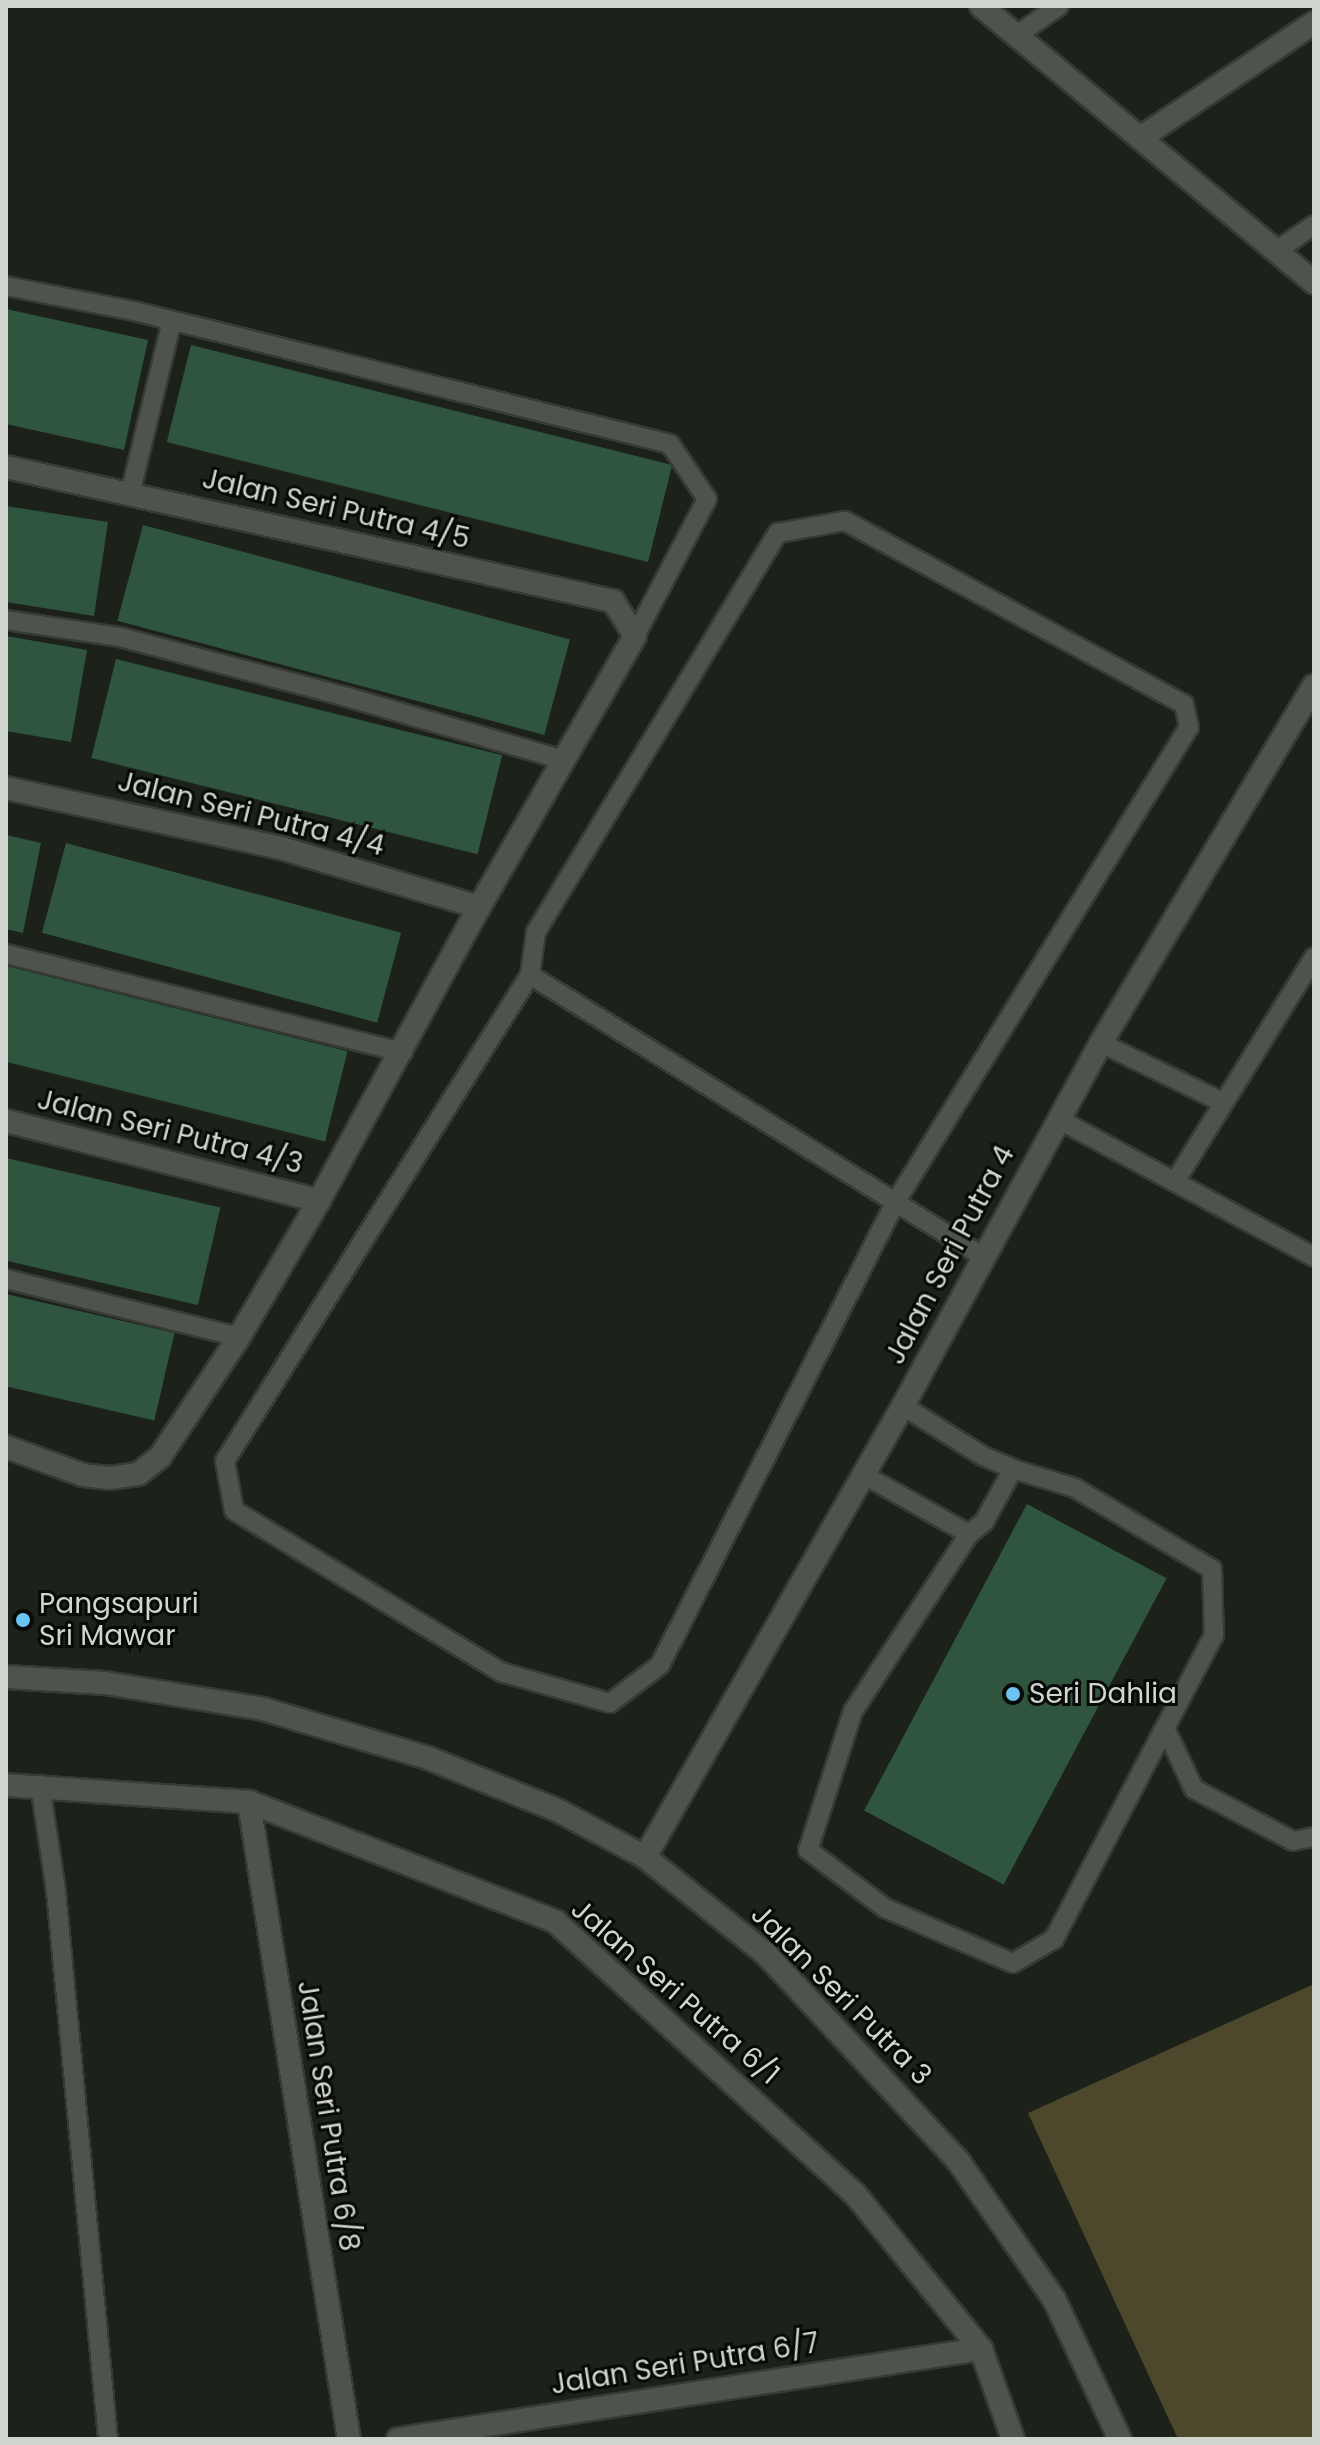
<!DOCTYPE html>
<style>
body{margin:0}
#map{position:relative;width:1320px;height:2445px;overflow:hidden;background:#1c211a;font-family:Poppins,sans-serif}
div>[style]{position:absolute}
.green>*{inset:0;background:#4d482b}
.building>*{inset:0;background:#2f553f;transform-origin:0 0}
.roads{filter:drop-shadow(2px 0 #373b36) drop-shadow(-2px 0 #373b36) drop-shadow(0 2px #373b36) drop-shadow(0 -2px #373b36)}
.service>*{height:18px;margin:-9px;padding:0 9px;transform-origin:9px;border-radius:9px;background:#4e544c}
.minor>*{height:22px;margin:-11px;padding:0 11px;transform-origin:11px;border-radius:11px;background:#4e544c}
.tertiary>*{height:22px;margin:-11px;padding:0 11px;transform-origin:11px;border-radius:11px;background:#4e544c}
.dots>*{width:22px;height:22px;translate:-50% -50%;box-sizing:border-box;border:4px solid #080a07;border-radius:50%}
span{translate:-50% -50%;white-space:nowrap;text-align:center;line-height:1.15;-webkit-text-stroke:6px #080a07;paint-order:stroke}
.street-label{font-size:28px;color:#d1d5d0}
.poi-label{font-size:28px;color:#d1d5d0}
.left{translate:0 -50%;text-align:left}
.frame{position:absolute;inset:0;border:8px solid #d1d5d0;pointer-events:none}
</style>
<div id="map">
<div class="green">
<i style="clip-path:polygon(1314px 1984px,1314px 2439px,1178px 2439px,1028px 2113px)"></i>
</div>
<div class="building">
<i style="clip-path:polygon(6px 309px,148px 340px,124px 450px,6px 424px)"></i>
<i style="left:191px;top:345px;width:496px;height:100px;rotate:14deg"></i>
<i style="clip-path:polygon(6px 506px,108px 522px,94px 616px,6px 602px)"></i>
<i style="left:143px;top:525px;width:442px;height:99px;rotate:15deg"></i>
<i style="clip-path:polygon(6px 636px,87px 650px,71px 742px,6px 731px)"></i>
<i style="left:116px;top:659px;width:398px;height:102px;rotate:14deg"></i>
<i style="clip-path:polygon(6px 835px,41px 843px,23px 933px,6px 929px)"></i>
<i style="left:66px;top:843px;width:347px;height:93px;rotate:15deg"></i>
<i style="left:6px;top:966px;width:352px;height:93px;rotate:14deg"></i>
<i style="left:6px;top:1158px;width:220px;height:100px;rotate:13deg"></i>
<i style="left:6px;top:1294px;width:173px;height:90px;rotate:13deg"></i>
<i style="left:1027px;top:1504px;width:158px;height:347px;rotate:28deg"></i>
</div>
<div class="roads">
<div class="service">
<i style="left:1017px;top:35px;width:51px;rotate:-34.6deg"></i>
<i style="left:1276px;top:251px;width:46px;rotate:-34.4deg"></i>
<i style="left:6px;top:286px;width:135px;rotate:11.1deg"></i>
<i style="left:138px;top:312px;width:548px;rotate:13.93deg"></i>
<i style="left:670px;top:444px;width:66px;rotate:56.1deg"></i>
<i style="left:707px;top:499px;width:155px;rotate:117.7deg"></i>
<i style="left:130px;top:494px;width:178px;rotate:-76.4deg"></i>
<i style="left:845px;top:521px;width:385px;rotate:28.4deg"></i>
<i style="left:1184px;top:704px;width:24px;rotate:78deg"></i>
<i style="left:1189px;top:727px;width:559px;rotate:121.7deg"></i>
<i style="left:895px;top:1203px;width:518px;rotate:116.96deg"></i>
<i style="left:660px;top:1665px;width:63px;rotate:142.8deg"></i>
<i style="left:610px;top:1703px;width:113px;rotate:-164.1deg"></i>
<i style="left:501px;top:1672px;width:312px;rotate:-148.8deg"></i>
<i style="left:234px;top:1510px;width:50px;rotate:-100.4deg"></i>
<i style="left:225px;top:1461px;width:574px;rotate:-57.89deg"></i>
<i style="left:530px;top:975px;width:43px;rotate:-82.1deg"></i>
<i style="left:536px;top:932px;width:467px;rotate:-58.8deg"></i>
<i style="left:778px;top:533px;width:68px;rotate:-10.2deg"></i>
<i style="left:6px;top:620px;width:115px;rotate:8.5deg"></i>
<i style="left:120px;top:637px;width:235px;rotate:14.8deg"></i>
<i style="left:347px;top:697px;width:226px;rotate:16.2deg"></i>
<i style="left:6px;top:954px;width:409px;rotate:13.9deg"></i>
<i style="left:530px;top:975px;width:532px;rotate:31.87deg"></i>
<i style="left:1101px;top:1043px;width:135px;rotate:26deg"></i>
<i style="left:1058px;top:1119px;width:291px;rotate:28.3deg"></i>
<i style="left:1176px;top:1180px;width:262px;rotate:-58.2deg"></i>
<i style="left:6px;top:1279px;width:240px;rotate:14deg"></i>
<i style="left:903px;top:1406px;width:94px;rotate:32deg"></i>
<i style="left:983px;top:1456px;width:33px;rotate:23deg"></i>
<i style="left:1013px;top:1469px;width:65px;rotate:17deg"></i>
<i style="left:1075px;top:1488px;width:159px;rotate:30.6deg"></i>
<i style="left:1212px;top:1569px;width:66px;rotate:88.3deg"></i>
<i style="left:1214px;top:1635px;width:105px;rotate:117.8deg"></i>
<i style="left:1165px;top:1728px;width:68px;rotate:64.6deg"></i>
<i style="left:1194px;top:1789px;width:112px;rotate:27.7deg"></i>
<i style="left:1293px;top:1841px;width:21px;rotate:-11deg"></i>
<i style="left:1013px;top:1469px;width:60px;rotate:118.7deg"></i>
<i style="left:984px;top:1522px;width:19px;rotate:141deg"></i>
<i style="left:969px;top:1534px;width:212px;rotate:123.2deg"></i>
<i style="left:853px;top:1711px;width:146px;rotate:107.9deg"></i>
<i style="left:808px;top:1850px;width:96px;rotate:37deg"></i>
<i style="left:885px;top:1908px;width:139px;rotate:23.3deg"></i>
<i style="left:1013px;top:1963px;width:48px;rotate:-30.3deg"></i>
<i style="left:1054px;top:1939px;width:238px;rotate:-62.3deg"></i>
<i style="left:864px;top:1475px;width:120px;rotate:29.3deg"></i>
<i style="left:40px;top:1785px;width:107px;rotate:81.4deg"></i>
<i style="left:56px;top:1891px;width:550px;rotate:84.58deg"></i>
</div>
<div class="minor">
<i style="left:981px;top:6px;width:433px;rotate:39.7deg"></i>
<i style="left:1140px;top:138px;width:209px;rotate:-33.5deg"></i>
<i style="left:6px;top:467px;width:622px;rotate:12.45deg"></i>
<i style="left:613px;top:601px;width:41px;rotate:57.8deg"></i>
<i style="left:635px;top:636px;width:313px;rotate:119.9deg"></i>
<i style="left:479px;top:907px;width:335px;rotate:118.6deg"></i>
<i style="left:319px;top:1201px;width:158px;rotate:120.5deg"></i>
<i style="left:239px;top:1337px;width:144px;rotate:123.4deg"></i>
<i style="left:160px;top:1457px;width:28px;rotate:142deg"></i>
<i style="left:138px;top:1474px;width:28px;rotate:172deg"></i>
<i style="left:110px;top:1478px;width:27px;rotate:-174deg"></i>
<i style="left:83px;top:1475px;width:82px;rotate:-160deg"></i>
<i style="left:6px;top:788px;width:281px;rotate:12.3deg"></i>
<i style="left:281px;top:848px;width:207px;rotate:16.6deg"></i>
<i style="left:6px;top:1121px;width:323px;rotate:14.3deg"></i>
<i style="left:6px;top:1785px;width:244px;rotate:4deg"></i>
<i style="left:249px;top:1802px;width:330px;rotate:21.3deg"></i>
<i style="left:556px;top:1922px;width:404px;rotate:42.3deg"></i>
<i style="left:855px;top:2194px;width:200px;rotate:50.9deg"></i>
<i style="left:981px;top:2349px;width:96px;rotate:70.4deg"></i>
<i style="left:249px;top:1802px;width:645px;rotate:81.08deg"></i>
<i style="left:645px;top:1857px;width:520px;rotate:-60.23deg"></i>
<i style="left:903px;top:1406px;width:413px;rotate:-61.4deg"></i>
<i style="left:1101px;top:1043px;width:416px;rotate:-59.2deg"></i>
<i style="left:398px;top:2439px;width:590px;rotate:-8.78deg"></i>
</div>
<div class="tertiary">
<i style="left:6px;top:1677px;width:99px;rotate:3.5deg"></i>
<i style="left:105px;top:1683px;width:160px;rotate:9.3deg"></i>
<i style="left:263px;top:1709px;width:172px;rotate:16.5deg"></i>
<i style="left:428px;top:1758px;width:141px;rotate:22deg"></i>
<i style="left:559px;top:1811px;width:98px;rotate:28.1deg"></i>
<i style="left:645px;top:1857px;width:154px;rotate:38.7deg"></i>
<i style="left:765px;top:1953px;width:285px;rotate:47.1deg"></i>
<i style="left:959px;top:2162px;width:167px;rotate:55.3deg"></i>
<i style="left:1054px;top:2299px;width:155px;rotate:64.8deg"></i>
</div>
</div>
<div class="dots">
<i style="left:23px;top:1620px;background:#6ac3f1"></i>
<i style="left:1013px;top:1694px;background:#6ac3f1"></i>
</div>
<div class="street-label">
<span style="left:336px;top:509px;rotate:13deg">Jalan Seri Putra 4/5</span>
<span style="left:251px;top:814px;rotate:14deg">Jalan Seri Putra 4/4</span>
<span style="left:170px;top:1132px;rotate:14deg">Jalan Seri Putra 4/3</span>
<span style="left:950px;top:1255px;rotate:-62deg">Jalan Seri Putra 4</span>
<span style="left:675px;top:1992px;rotate:41deg">Jalan Seri Putra 6/1</span>
<span style="left:841px;top:1995px;rotate:45deg">Jalan Seri Putra 3</span>
<span style="left:328px;top:2116px;rotate:81deg">Jalan Seri Putra 6/8</span>
<span style="left:685px;top:2364px;rotate:-9deg">Jalan Seri Putra 6/7</span>
</div>
<div class="poi-label">
<span class="left" style="left:39px;top:1620px">Pangsapuri<br>Sri Mawar</span>
<span class="left" style="left:1029px;top:1694px">Seri Dahlia</span>
</div>
<div class="frame"></div>
</div>
